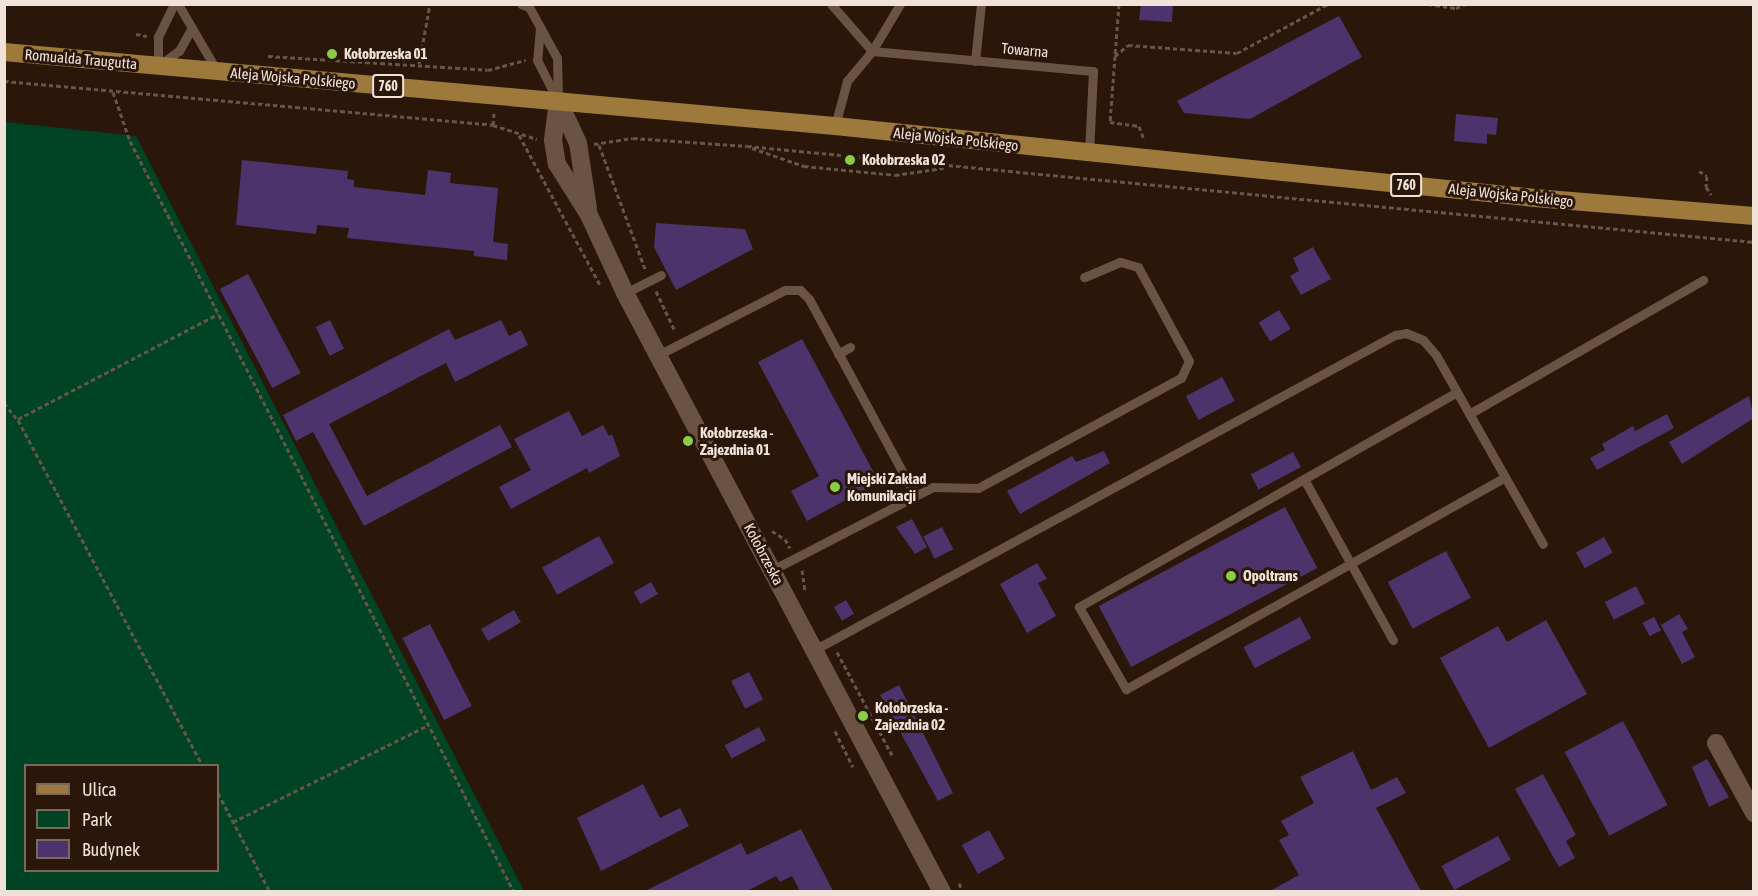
<!DOCTYPE html>
<meta charset="utf-8">
<style>
body{margin:0}
#map{position:relative;width:1758px;height:896px;overflow:hidden;background:#2a1709;font-family:"Asap Condensed",sans-serif}
div>[style]{position:absolute}
.green>*{inset:0;background:#014325}
.building>*{inset:0;background:#4c336b;transform-origin:0 0}
.path>*{height:3px;margin-top:-1.5px;transform-origin:0;background:repeating-linear-gradient(90deg,#675549 0 4.5px,transparent 0 7.5px)}
.service>*{height:9px;margin:-4.5px;padding:0 4.5px;transform-origin:4.5px;border-radius:4.5px;background:#6b5344}
.minor>*{height:18px;margin:-9px;padding:0 9px;transform-origin:9px;border-radius:9px;background:#6b5344}
.tertiary>*{height:18px;margin:-9px;padding:0 9px;transform-origin:9px;border-radius:9px;background:#6b5344}
.primary>*{height:18px;margin:-9px;padding:0 9px;transform-origin:9px;border-radius:9px;background:#9d7a3c}
.dots>*{width:16px;height:16px;translate:-50% -50%;box-sizing:border-box;border:3px solid #2a1709;border-radius:50%}
span{translate:-50% -50%;white-space:nowrap;text-align:center;line-height:1.15;-webkit-text-stroke:6px #2a1709;paint-order:stroke}
.shield-label span{padding:2px 4px;background:#2a1709;border:2px solid;border-radius:4px;-webkit-text-stroke-width:0}
.shield-label{font-size:14px;color:#f0e2d9;font-weight:700}
.street-label{font-size:15px;color:#f0e2d9}
.poi-label{font-size:15px;color:#f0e2d9;font-weight:700}
.left{translate:0 -50%;text-align:left}
.frame{position:absolute;inset:0;border:6px solid #f0e2d9;pointer-events:none}
.legend{position:absolute;left:24px;top:764px;width:195px;height:108px;box-sizing:border-box;background:#2a1709;border:2px solid #79685c;margin:0;padding:8px 10px;list-style:none;font-size:18px;color:#f0e2d9}
.legend li{display:flex;align-items:center;gap:12px;height:30px}
.legend b{width:30px;border:2px solid #79685c}
</style>
<div id="map">
<div class="green">
<i style="clip-path:polygon(evenodd,5px 122px,136px 136px,524px 891px,5px 891px,5px 122px,26px 766px,218px 766px,218px 870px,26px 870px,26px 766px)"></i>
</div>
<div class="building">
<i style="clip-path:polygon(1141px 4px,1173px 4px,1172px 22px,1139px 20px)"></i>
<i style="clip-path:polygon(1339px 16px,1362px 57px,1250px 119px,1184px 113px,1177px 101px)"></i>
<i style="clip-path:polygon(1456px 114px,1498px 118px,1496px 135px,1487px 134px,1487px 144px,1454px 141px)"></i>
<i style="clip-path:polygon(242px 160px,348px 171px,347px 179px,354px 180px,354px 187px,425px 195px,428px 170px,451px 173px,450px 183px,498px 188px,493px 242px,508px 244px,507px 260px,474px 256px,474px 251px,347px 238px,349px 228px,317px 225px,316px 234px,236px 225px)"></i>
<i style="clip-path:polygon(656px 223px,745px 229px,753px 249px,676px 290px,654px 247px)"></i>
<i style="clip-path:polygon(1313px 247px,1331px 279px,1301px 295px,1290px 276px,1299px 271px,1293px 258px)"></i>
<i style="left:248px;top:274px;width:112px;height:32px;rotate:62deg"></i>
<i style="left:1279px;top:310px;width:22px;height:24px;rotate:58deg"></i>
<i style="left:330px;top:320px;width:32px;height:16px;rotate:64deg"></i>
<i style="clip-path:polygon(501px 320px,509px 336px,521px 330px,528px 345px,455px 382px,446px 363px,329px 424px,367px 496px,500px 425px,512px 447px,364px 526px,313px 432px,296px 441px,283px 415px,449px 329px,455px 340px)"></i>
<i style="clip-path:polygon(802px 339px,879px 482px,807px 521px,791px 491px,819px 476px,758px 362px)"></i>
<i style="left:1222px;top:377px;width:27px;height:41px;rotate:62deg"></i>
<i style="clip-path:polygon(1749px 396px,1754px 418px,1682px 464px,1669px 442px)"></i>
<i style="clip-path:polygon(569px 411px,582px 436px,603px 425px,609px 436px,612px 434px,620px 456px,589px 473px,587px 468px,511px 509px,499px 487px,531px 470px,514px 439px)"></i>
<i style="clip-path:polygon(1667px 414px,1674px 428px,1597px 470px,1590px 458px,1605px 450px,1602px 444px,1633px 426px,1635px 431px)"></i>
<i style="clip-path:polygon(1104px 451px,1110px 463px,1020px 514px,1007px 491px,1072px 456px,1076px 462px)"></i>
<i style="left:1293px;top:452px;width:17px;height:48px;rotate:62deg"></i>
<i style="left:1285px;top:507px;width:69px;height:211px;rotate:62deg"></i>
<i style="clip-path:polygon(912px 519px,927px 547px,915px 554px,896px 527px)"></i>
<i style="left:942px;top:527px;width:25px;height:21px;rotate:63deg"></i>
<i style="left:599px;top:536px;width:31px;height:65px;rotate:61deg"></i>
<i style="left:1604px;top:537px;width:18px;height:32px;rotate:61deg"></i>
<i style="left:1446px;top:551px;width:53px;height:66px;rotate:62deg"></i>
<i style="clip-path:polygon(1037px 563px,1047px 579px,1038px 583px,1056px 616px,1027px 633px,1000px 584px)"></i>
<i style="left:651px;top:582px;width:14px;height:20px;rotate:60deg"></i>
<i style="left:1636px;top:586px;width:20px;height:35px;rotate:63deg"></i>
<i style="left:846px;top:600px;width:16px;height:14px;rotate:60deg"></i>
<i style="left:514px;top:610px;width:14px;height:38px;rotate:60deg"></i>
<i style="clip-path:polygon(1679px 614px,1688px 629px,1682px 632px,1695px 657px,1682px 664px,1661px 625px)"></i>
<i style="left:1300px;top:617px;width:24px;height:64px;rotate:62deg"></i>
<i style="left:1654px;top:617px;width:15px;height:13px;rotate:62deg"></i>
<i style="clip-path:polygon(1546px 620px,1587px 694px,1489px 748px,1440px 658px,1498px 626px,1507px 642px)"></i>
<i style="left:430px;top:624px;width:92px;height:31px;rotate:63deg"></i>
<i style="left:749px;top:672px;width:31px;height:20px;rotate:63deg"></i>
<i style="clip-path:polygon(899px 685px,953px 793px,938px 801px,880px 695px)"></i>
<i style="left:1623px;top:721px;width:95px;height:66px;rotate:62deg"></i>
<i style="left:759px;top:727px;width:15px;height:39px;rotate:62deg"></i>
<i style="clip-path:polygon(1353px 751px,1371px 790px,1397px 777px,1406px 793px,1376px 808px,1421px 891px,1270px 891px,1299px 875px,1279px 840px,1289px 835px,1281px 821px,1314px 803px,1300px 777px)"></i>
<i style="clip-path:polygon(1707px 759px,1729px 797px,1709px 807px,1692px 767px)"></i>
<i style="clip-path:polygon(1543px 774px,1576px 835px,1566px 841px,1575px 858px,1559px 867px,1515px 789px)"></i>
<i style="clip-path:polygon(643px 784px,660px 818px,680px 808px,689px 826px,601px 871px,577px 818px)"></i>
<i style="clip-path:polygon(801px 829px,833px 891px,800px 891px,792px 876px,780px 882px,776px 876px,747px 891px,645px 891px,741px 843px,747px 855px)"></i>
<i style="left:989px;top:830px;width:33px;height:31px;rotate:61deg"></i>
<i style="left:1498px;top:836px;width:27px;height:64px;rotate:62deg"></i>
</div>
<div class="path">
<i style="left:1119px;top:4px;width:52px;rotate:94.4deg"></i>
<i style="left:1115px;top:56px;width:17px;rotate:-40deg"></i>
<i style="left:1128px;top:45px;width:109px;rotate:4.2deg"></i>
<i style="left:1237px;top:53px;width:103px;rotate:-28.3deg"></i>
<i style="left:1428px;top:4px;width:28px;rotate:8deg"></i>
<i style="left:1456px;top:8px;width:11px;rotate:-22deg"></i>
<i style="left:136px;top:34px;width:11px;rotate:10deg"></i>
<i style="left:268px;top:56px;width:220px;rotate:3.6deg"></i>
<i style="left:488px;top:70px;width:39px;rotate:-15deg"></i>
<i style="left:1115px;top:56px;width:66px;rotate:94.3deg"></i>
<i style="left:1110px;top:122px;width:29px;rotate:8deg"></i>
<i style="left:1139px;top:126px;width:15px;rotate:70deg"></i>
<i style="left:419px;top:64px;width:61px;rotate:-79.6deg"></i>
<i style="left:4px;top:81px;width:491px;rotate:5.1deg"></i>
<i style="left:493px;top:125px;width:46px;rotate:17.7deg"></i>
<i style="left:113px;top:92px;width:52px;rotate:70.9deg"></i>
<i style="left:130px;top:141px;width:843px;rotate:62.92deg"></i>
<i style="left:493px;top:125px;width:12px;rotate:-85deg"></i>
<i style="left:519px;top:135px;width:170px;rotate:61.6deg"></i>
<i style="left:594px;top:144px;width:39px;rotate:-9deg"></i>
<i style="left:633px;top:138px;width:114px;rotate:4deg"></i>
<i style="left:747px;top:146px;width:1012px;rotate:5.45deg"></i>
<i style="left:599px;top:145px;width:132px;rotate:69.6deg"></i>
<i style="left:752px;top:148px;width:55px;rotate:19.1deg"></i>
<i style="left:804px;top:166px;width:91px;rotate:5.6deg"></i>
<i style="left:895px;top:175px;width:49px;rotate:-8.3deg"></i>
<i style="left:1699px;top:171px;width:9px;rotate:32deg"></i>
<i style="left:1707px;top:176px;width:11px;rotate:95deg"></i>
<i style="left:1706px;top:187px;width:9px;rotate:54deg"></i>
<i style="left:656px;top:291px;width:44px;rotate:64.6deg"></i>
<i style="left:4px;top:403px;width:22px;rotate:51deg"></i>
<i style="left:18px;top:420px;width:392px;rotate:61.9deg"></i>
<i style="left:18px;top:419px;width:226px;rotate:-27.7deg"></i>
<i style="left:772px;top:531px;width:15px;rotate:32deg"></i>
<i style="left:785px;top:539px;width:10px;rotate:61deg"></i>
<i style="left:802px;top:570px;width:21px;rotate:82deg"></i>
<i style="left:837px;top:652px;width:117px;rotate:61.9deg"></i>
<i style="left:835px;top:731px;width:40px;rotate:63.4deg"></i>
<i style="left:218px;top:793px;width:112px;rotate:62.3deg"></i>
<i style="left:233px;top:822px;width:218px;rotate:-26.4deg"></i>
<i style="left:959px;top:883px;width:10px;rotate:66deg"></i>
</div>
<div class="service">
<i style="left:174px;top:4px;width:37px;rotate:116deg"></i>
<i style="left:158px;top:37px;width:29px;rotate:90deg"></i>
<i style="left:158px;top:66px;width:26px;rotate:-36deg"></i>
<i style="left:179px;top:51px;width:26px;rotate:-61deg"></i>
<i style="left:178px;top:4px;width:78px;rotate:59.8deg"></i>
<i style="left:521px;top:4px;width:9px;rotate:21deg"></i>
<i style="left:529px;top:7px;width:58px;rotate:61.2deg"></i>
<i style="left:557px;top:58px;width:42px;rotate:88.6deg"></i>
<i style="left:831px;top:4px;width:62px;rotate:48.9deg"></i>
<i style="left:540px;top:28px;width:32px;rotate:95deg"></i>
<i style="left:537px;top:60px;width:44px;rotate:62.9deg"></i>
<i style="left:872px;top:51px;width:222px;rotate:5.2deg"></i>
<i style="left:1093px;top:71px;width:82px;rotate:92.8deg"></i>
<i style="left:975px;top:61px;width:57px;rotate:-84deg"></i>
<i style="left:835px;top:126px;width:47px;rotate:-75.1deg"></i>
<i style="left:847px;top:81px;width:39px;rotate:-50deg"></i>
<i style="left:872px;top:51px;width:55px;rotate:-59.2deg"></i>
<i style="left:625px;top:293px;width:40px;rotate:-26.6deg"></i>
<i style="left:838px;top:354px;width:14px;rotate:-30deg"></i>
<i style="left:658px;top:355px;width:143px;rotate:-27.1deg"></i>
<i style="left:785px;top:290px;width:15px"></i>
<i style="left:800px;top:290px;width:13px;rotate:45deg"></i>
<i style="left:809px;top:299px;width:223px;rotate:61.6deg"></i>
<i style="left:1457px;top:392px;width:435px;rotate:150.4deg"></i>
<i style="left:1079px;top:607px;width:95px;rotate:60.2deg"></i>
<i style="left:1126px;top:689px;width:434px;rotate:-29.2deg"></i>
<i style="left:1469px;top:414px;width:270px;rotate:-29.8deg"></i>
<i style="left:1304px;top:479px;width:184px;rotate:61.1deg"></i>
<i style="left:772px;top:570px;width:181px;rotate:-27.3deg"></i>
<i style="left:933px;top:487px;width:45px;rotate:1.3deg"></i>
<i style="left:978px;top:488px;width:231px;rotate:-28.5deg"></i>
<i style="left:1181px;top:378px;width:19px;rotate:-65deg"></i>
<i style="left:1189px;top:361px;width:107px;rotate:-118.5deg"></i>
<i style="left:1138px;top:267px;width:19px;rotate:-164deg"></i>
<i style="left:1120px;top:262px;width:39px;rotate:157deg"></i>
<i style="left:814px;top:650px;width:661px;rotate:-28.47deg"></i>
<i style="left:1395px;top:335px;width:11px;rotate:-10deg"></i>
<i style="left:1406px;top:333px;width:18px;rotate:22deg"></i>
<i style="left:1423px;top:340px;width:20px;rotate:49deg"></i>
<i style="left:1436px;top:355px;width:217px;rotate:60.5deg"></i>
</div>
<div class="minor">
<i style="left:1716px;top:743px;width:80px;rotate:61.5deg"></i>
</div>
<div class="tertiary">
<i style="left:558px;top:100px;width:40px;rotate:97.1deg"></i>
<i style="left:553px;top:140px;width:24px;rotate:81deg"></i>
<i style="left:557px;top:164px;width:60px;rotate:57.9deg"></i>
<i style="left:589px;top:215px;width:86px;rotate:65.2deg"></i>
<i style="left:625px;top:293px;width:678px;rotate:62.11deg"></i>
<i style="left:558px;top:100px;width:47px;rotate:65.1deg"></i>
<i style="left:578px;top:143px;width:66px;rotate:81.3deg"></i>
</div>
<div class="primary">
<i style="left:4px;top:52px;width:834px;rotate:5.09deg"></i>
<i style="left:835px;top:126px;width:704px;rotate:5.87deg"></i>
<i style="left:1535px;top:198px;width:220px;rotate:4.7deg"></i>
</div>
<div class="dots">
<i style="left:332px;top:54px;background:#8ace47"></i>
<i style="left:850px;top:160px;background:#8ace47"></i>
<i style="left:688px;top:441px;background:#8ace47"></i>
<i style="left:835px;top:487px;background:#8ace47"></i>
<i style="left:1231px;top:576px;background:#8ace47"></i>
<i style="left:863px;top:716px;background:#8ace47"></i>
</div>
<div class="shield-label">
<span style="left:388px;top:86px">760</span>
<span style="left:1406px;top:185px">760</span>
</div>
<div class="street-label">
<span style="left:1025px;top:50px;rotate:5deg">Towarna</span>
<span style="left:81px;top:59px;rotate:5deg">Romualda Traugutta</span>
<span style="left:293px;top:78px;rotate:5deg">Aleja Wojska Polskiego</span>
<span style="left:956px;top:139px;rotate:6deg">Aleja Wojska Polskiego</span>
<span style="left:1511px;top:195px;rotate:6deg">Aleja Wojska Polskiego</span>
<span style="left:764px;top:554px;rotate:62deg">Kołobrzeska</span>
</div>
<div class="poi-label">
<span class="left" style="left:344px;top:54px">Kołobrzeska 01</span>
<span class="left" style="left:862px;top:160px">Kołobrzeska 02</span>
<span class="left" style="left:700px;top:441px">Kołobrzeska -<br>Zajezdnia 01</span>
<span class="left" style="left:847px;top:487px">Miejski Zakład<br>Komunikacji</span>
<span class="left" style="left:1243px;top:576px">Opoltrans</span>
<span class="left" style="left:875px;top:716px">Kołobrzeska -<br>Zajezdnia 02</span>
</div>
<div class="frame"></div>
<ul class="legend">
<li><b style="height:8px;background:#9d7a3c"></b>Ulica</li>
<li><b style="height:16px;background:#014325"></b>Park</li>
<li><b style="height:16px;background:#4c336b"></b>Budynek</li>
</ul>
</div>
